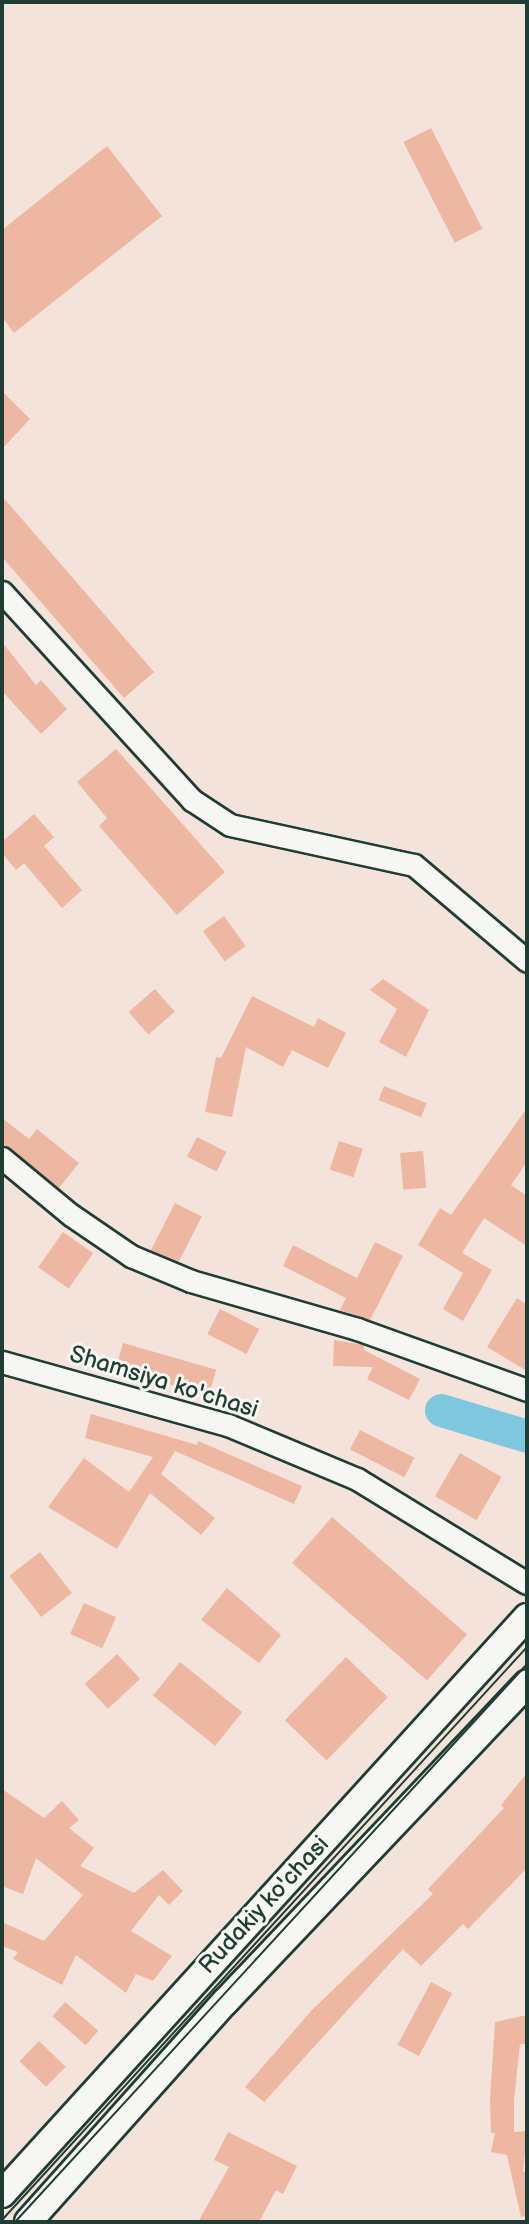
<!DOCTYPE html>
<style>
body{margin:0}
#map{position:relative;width:529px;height:2224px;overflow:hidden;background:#f3e3da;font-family:"Balsamiq Sans",sans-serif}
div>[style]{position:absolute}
.river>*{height:33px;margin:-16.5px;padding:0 16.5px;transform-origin:16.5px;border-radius:16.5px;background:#7ec7de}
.building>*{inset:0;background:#edb7a1;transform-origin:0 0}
.roads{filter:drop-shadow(2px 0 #1f3d34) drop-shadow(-2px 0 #1f3d34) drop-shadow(0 2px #1f3d34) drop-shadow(0 -2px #1f3d34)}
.minor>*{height:21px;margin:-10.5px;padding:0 10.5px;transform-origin:10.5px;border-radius:10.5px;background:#f6f6f2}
.major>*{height:26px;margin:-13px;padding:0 13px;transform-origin:13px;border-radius:13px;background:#f6f6f2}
.tram>*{height:2px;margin:-1px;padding:0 1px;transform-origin:1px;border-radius:1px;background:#1f3d34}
span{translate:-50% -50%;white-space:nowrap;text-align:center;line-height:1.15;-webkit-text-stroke:6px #f6f6f2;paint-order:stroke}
.street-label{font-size:24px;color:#1f3d34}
.frame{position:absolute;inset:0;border:4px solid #1f3d34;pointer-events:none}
</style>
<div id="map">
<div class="river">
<i style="left:441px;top:1410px;width:90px;rotate:16.8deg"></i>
</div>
<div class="building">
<i style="left:431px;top:128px;width:113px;height:31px;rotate:63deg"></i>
<i style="clip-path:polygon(107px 146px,162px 216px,14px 333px,2px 317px,2px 230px)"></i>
<i style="clip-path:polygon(2px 391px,30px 419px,2px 449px)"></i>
<i style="clip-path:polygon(2px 496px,154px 672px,124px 698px,2px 557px)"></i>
<i style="clip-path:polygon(2px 642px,36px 685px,41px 680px,67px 709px,41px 734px,2px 691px)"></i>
<i style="clip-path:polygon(116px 749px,225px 872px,177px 915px,99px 826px,107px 818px,77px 782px)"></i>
<i style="clip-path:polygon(34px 814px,54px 837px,44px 846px,82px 890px,62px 908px,24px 863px,16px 870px,2px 853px,2px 842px)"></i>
<i style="left:224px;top:916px;width:37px;height:26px;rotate:54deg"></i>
<i style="clip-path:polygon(383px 979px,429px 1010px,406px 1057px,379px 1042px,397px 1009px,370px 990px)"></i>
<i style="left:155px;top:989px;width:30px;height:35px;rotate:49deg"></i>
<i style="clip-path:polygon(252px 996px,314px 1027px,318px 1018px,346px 1033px,328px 1068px,292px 1050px,283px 1067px,246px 1047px,232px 1117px,205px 1112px,216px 1057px,221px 1058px)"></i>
<i style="left:384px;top:1086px;width:46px;height:15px;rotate:22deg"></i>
<i style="clip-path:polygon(527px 1108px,527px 1162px,511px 1185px,527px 1196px,527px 1246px,484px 1218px,462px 1253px,492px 1270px,463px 1321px,443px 1309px,463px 1273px,418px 1245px,440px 1208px,451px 1215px)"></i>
<i style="clip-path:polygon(2px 1118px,29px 1139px,37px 1129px,79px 1163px,59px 1188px,2px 1145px)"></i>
<i style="left:197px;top:1137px;width:33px;height:22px;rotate:27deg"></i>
<i style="left:339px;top:1141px;width:25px;height:30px;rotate:18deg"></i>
<i style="left:423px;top:1151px;width:37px;height:23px;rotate:85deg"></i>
<i style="left:175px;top:1203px;width:30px;height:53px;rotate:27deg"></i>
<i style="left:63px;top:1232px;width:37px;height:43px;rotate:35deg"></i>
<i style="clip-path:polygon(375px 1242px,403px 1256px,370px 1320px,340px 1310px,346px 1298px,283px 1266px,293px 1245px,357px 1278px)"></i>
<i style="clip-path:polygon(517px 1298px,527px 1305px,527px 1371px,487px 1347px)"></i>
<i style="left:220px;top:1309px;width:44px;height:28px;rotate:27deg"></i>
<i style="clip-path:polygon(334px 1340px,364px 1345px,364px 1350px,420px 1379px,409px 1400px,367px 1379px,373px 1367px,333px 1366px)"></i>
<i style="left:123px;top:1343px;width:97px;height:27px;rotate:16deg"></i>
<i style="clip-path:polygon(91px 1414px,197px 1445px,198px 1441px,302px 1486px,294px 1504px,175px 1451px,161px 1474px,215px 1518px,201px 1535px,150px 1493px,117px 1549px,48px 1507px,84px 1458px,129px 1492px,153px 1457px,85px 1438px)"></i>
<i style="left:360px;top:1430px;width:61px;height:22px;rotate:27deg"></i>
<i style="left:460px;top:1453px;width:48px;height:50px;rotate:30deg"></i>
<i style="left:332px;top:1517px;width:179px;height:61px;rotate:41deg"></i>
<i style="left:40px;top:1552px;width:52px;height:39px;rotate:52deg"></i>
<i style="clip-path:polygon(227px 1588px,281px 1635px,259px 1663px,201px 1620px)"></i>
<i style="left:84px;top:1603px;width:35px;height:34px;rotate:24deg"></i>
<i style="left:117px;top:1654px;width:34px;height:44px;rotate:47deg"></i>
<i style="left:346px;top:1657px;width:58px;height:88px;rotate:44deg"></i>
<i style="left:180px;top:1662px;width:80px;height:43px;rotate:39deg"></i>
<i style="clip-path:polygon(527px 1773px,527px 1868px,468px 1929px,463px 1924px,421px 1966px,403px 1949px,264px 2102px,245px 2087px,312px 2010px,433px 1894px,428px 1889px,504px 1808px,501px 1805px)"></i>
<i style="clip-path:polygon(2px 1789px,44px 1818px,62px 1801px,79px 1820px,69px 1828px,94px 1848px,80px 1866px,134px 1893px,163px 1870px,183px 1891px,169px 1905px,159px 1895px,131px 1931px,172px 1956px,153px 1981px,136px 1974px,126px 1993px,76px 1955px,62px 1985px,13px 1959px,18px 1952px,2px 1946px,2px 1922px,44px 1941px,83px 1895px,36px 1858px,23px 1894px,2px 1886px)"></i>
<i style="left:431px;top:1982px;width:24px;height:71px;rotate:28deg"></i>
<i style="left:65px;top:2002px;width:44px;height:19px;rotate:41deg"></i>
<i style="clip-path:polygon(527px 2015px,527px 2044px,520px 2044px,514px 2100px,514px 2132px,527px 2131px,523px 2172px,527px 2171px,527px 2216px,521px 2217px,507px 2155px,491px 2152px,495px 2133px,491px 2133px,490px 2099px,495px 2022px)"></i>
<i style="left:39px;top:2041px;width:37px;height:28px;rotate:44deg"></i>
<i style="clip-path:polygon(228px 2132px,297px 2166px,283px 2194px,276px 2190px,259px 2222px,198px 2222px,229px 2167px,214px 2160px)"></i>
</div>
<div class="roads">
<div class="minor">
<i style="left:2px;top:592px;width:282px;rotate:47.6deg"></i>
<i style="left:192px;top:800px;width:45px;rotate:33.3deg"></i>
<i style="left:230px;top:825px;width:188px;rotate:12.3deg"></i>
<i style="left:414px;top:865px;width:148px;rotate:40.3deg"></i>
<i style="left:2px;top:1158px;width:89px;rotate:39.6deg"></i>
<i style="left:71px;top:1215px;width:73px;rotate:34.3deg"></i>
<i style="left:131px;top:1256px;width:65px;rotate:22.6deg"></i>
<i style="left:191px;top:1281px;width:173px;rotate:16.1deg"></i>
<i style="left:357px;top:1329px;width:181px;rotate:19.7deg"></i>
<i style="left:2px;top:1362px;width:235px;rotate:15.6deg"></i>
<i style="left:228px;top:1425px;width:140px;rotate:22.7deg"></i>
<i style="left:357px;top:1479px;width:199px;rotate:31.5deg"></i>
</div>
<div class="major">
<i style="left:2px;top:2194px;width:780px;rotate:-47.7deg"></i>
<i style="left:28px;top:2222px;width:295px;rotate:-48.2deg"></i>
<i style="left:225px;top:2002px;width:439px;rotate:-46.5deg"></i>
</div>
</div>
<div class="tram">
<i style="left:2px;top:2220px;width:777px;rotate:-47.5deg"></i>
<i style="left:15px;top:2222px;width:757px;rotate:-47.46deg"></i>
</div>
<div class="street-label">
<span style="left:164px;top:1382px;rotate:17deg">Shamsiya ko'chasi</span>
<span style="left:264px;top:1905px;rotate:-47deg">Rudakiy ko'chasi</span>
</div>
<div class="frame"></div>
</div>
